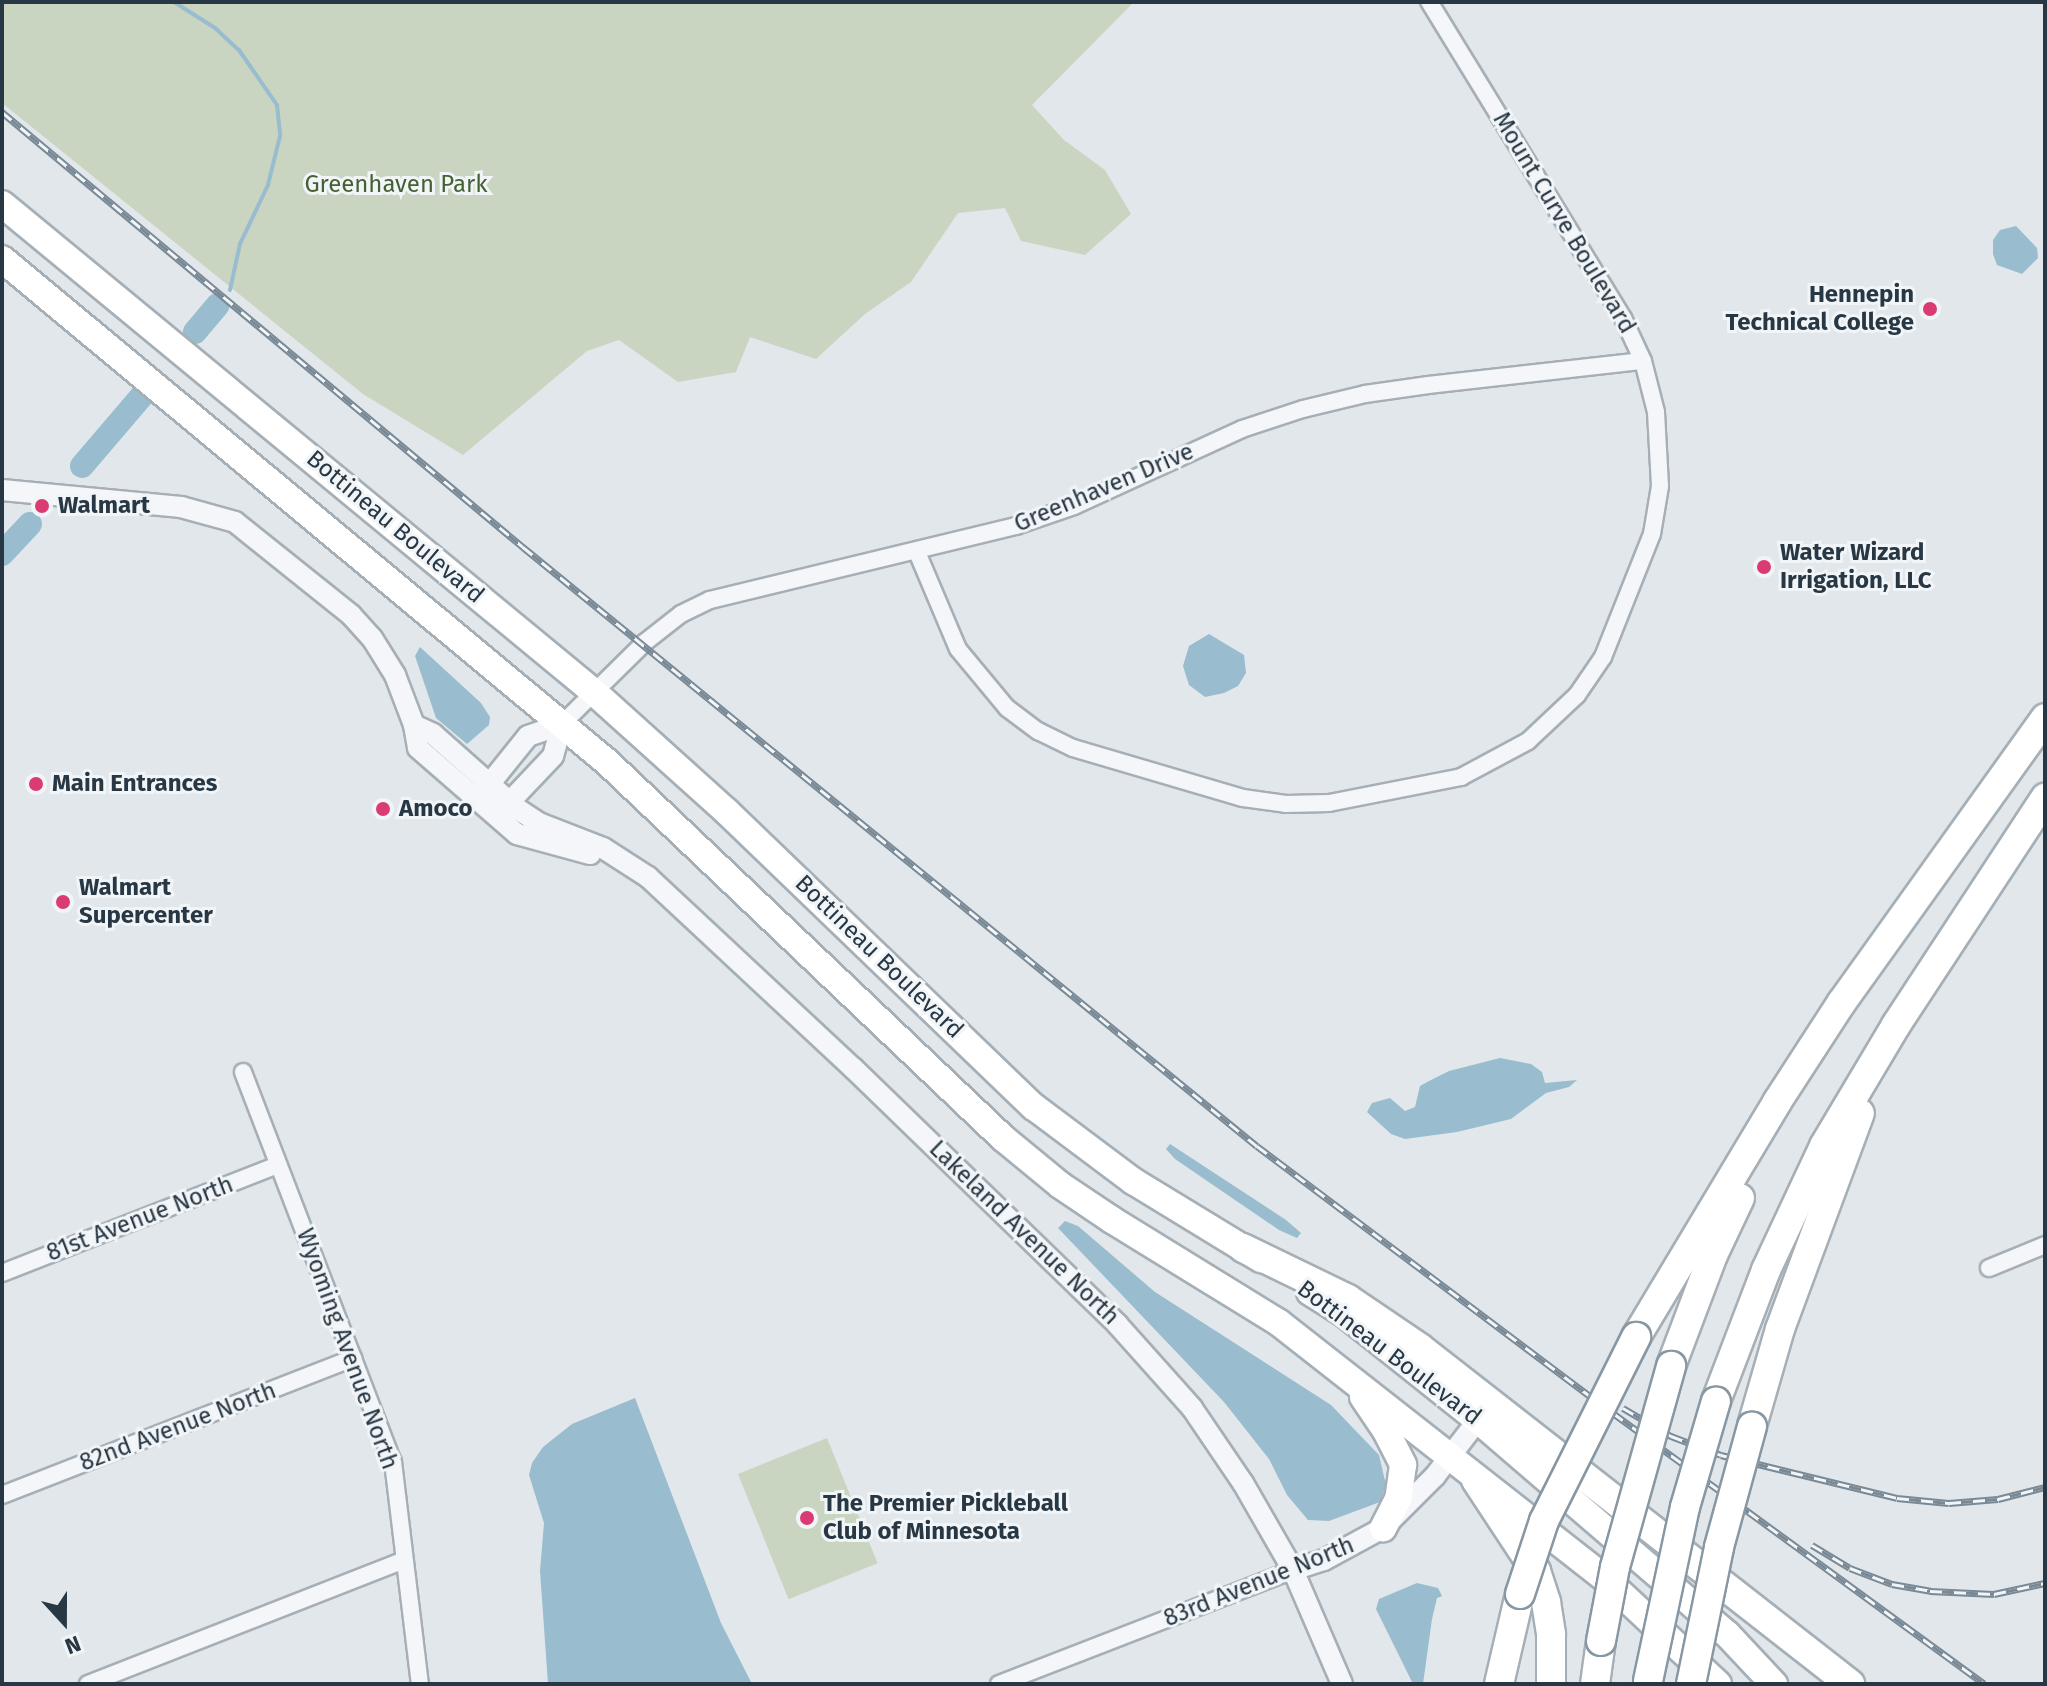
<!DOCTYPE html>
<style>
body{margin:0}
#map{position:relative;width:2047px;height:1686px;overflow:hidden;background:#e1e7eb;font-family:"Fira Sans",sans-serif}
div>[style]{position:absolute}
.green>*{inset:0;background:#cad5c1;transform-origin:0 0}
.water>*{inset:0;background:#99bdce}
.stream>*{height:4px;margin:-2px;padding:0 2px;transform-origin:2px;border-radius:2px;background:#99bdce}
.river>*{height:24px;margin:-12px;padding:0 12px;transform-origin:12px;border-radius:12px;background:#99bdce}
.roads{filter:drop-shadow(2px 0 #a6afb6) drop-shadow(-2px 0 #a6afb6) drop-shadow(0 2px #a6afb6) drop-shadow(0 -2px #a6afb6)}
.minor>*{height:16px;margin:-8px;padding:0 8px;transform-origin:8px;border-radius:8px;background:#f4f6f9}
.tertiary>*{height:20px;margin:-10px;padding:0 10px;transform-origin:10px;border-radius:10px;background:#f4f6f9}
.trunk>*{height:26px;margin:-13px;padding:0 13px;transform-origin:13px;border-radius:13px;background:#fff}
.motorway>*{height:28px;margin:-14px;padding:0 14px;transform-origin:14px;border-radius:14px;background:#fff}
.rail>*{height:7px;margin-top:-3.5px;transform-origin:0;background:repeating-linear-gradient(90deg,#f1f5f8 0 12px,#798996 0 24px);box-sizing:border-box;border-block:2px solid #798996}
.bridges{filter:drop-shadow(2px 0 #8797a3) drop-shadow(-2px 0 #8797a3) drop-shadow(0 2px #8797a3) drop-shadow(0 -2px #8797a3)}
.motorway-bridge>*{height:28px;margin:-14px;padding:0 14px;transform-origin:14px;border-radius:14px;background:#fff}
.dots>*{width:22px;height:22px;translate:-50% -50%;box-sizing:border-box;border:4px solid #f1f5f8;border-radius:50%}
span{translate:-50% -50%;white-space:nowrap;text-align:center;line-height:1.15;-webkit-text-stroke:6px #f1f5f8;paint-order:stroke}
.park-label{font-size:24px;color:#456134}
.street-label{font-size:24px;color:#283744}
.poi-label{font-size:24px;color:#283744;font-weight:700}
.right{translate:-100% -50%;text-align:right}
.left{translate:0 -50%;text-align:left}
.frame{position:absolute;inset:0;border:4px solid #283744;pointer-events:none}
.north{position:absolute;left:24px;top:1582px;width:80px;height:80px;-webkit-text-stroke:6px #f1f5f8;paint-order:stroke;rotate:159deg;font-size:22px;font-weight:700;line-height:32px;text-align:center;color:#283744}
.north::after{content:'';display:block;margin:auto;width:28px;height:36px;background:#283744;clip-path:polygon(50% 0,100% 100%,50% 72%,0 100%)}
</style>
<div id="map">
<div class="green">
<i style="clip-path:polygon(2px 2px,1134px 2px,1032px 105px,1064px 140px,1105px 170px,1131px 214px,1085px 255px,1021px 241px,1005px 208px,958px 213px,911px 282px,865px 314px,816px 359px,750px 337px,736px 372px,678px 382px,619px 340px,587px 351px,463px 455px,363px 394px,2px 103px)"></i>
<i style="left:827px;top:1438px;width:135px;height:96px;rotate:68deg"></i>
</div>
<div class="water">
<i style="clip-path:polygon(2016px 226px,2037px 248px,2038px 258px,2022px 274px,1997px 265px,1993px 254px,1993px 240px,2000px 230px)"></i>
<i style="clip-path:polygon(1209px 634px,1244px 655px,1246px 673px,1238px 686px,1224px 693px,1205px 697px,1189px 685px,1183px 666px,1189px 646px)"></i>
<i style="clip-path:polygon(420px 647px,481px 703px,490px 717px,489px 725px,467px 744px,436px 718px,415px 656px)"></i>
<i style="clip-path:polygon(1500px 1058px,1531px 1064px,1542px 1072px,1545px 1083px,1577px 1080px,1569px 1087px,1546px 1093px,1511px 1119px,1457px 1132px,1405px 1139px,1391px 1134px,1367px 1112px,1372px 1103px,1390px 1098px,1405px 1111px,1415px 1107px,1420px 1086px,1429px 1081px,1449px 1071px)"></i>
<i style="clip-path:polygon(1170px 1144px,1286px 1220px,1301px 1233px,1297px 1238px,1279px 1230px,1175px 1159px,1166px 1149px)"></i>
<i style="clip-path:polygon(1065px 1221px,1078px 1226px,1155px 1292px,1331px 1405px,1379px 1455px,1386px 1485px,1380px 1502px,1329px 1521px,1308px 1520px,1287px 1495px,1269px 1459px,1224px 1402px,1058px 1228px)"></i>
<i style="clip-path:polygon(635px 1398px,721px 1623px,752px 1684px,548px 1684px,540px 1571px,544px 1523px,529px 1475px,532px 1463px,543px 1447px,572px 1424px)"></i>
<i style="clip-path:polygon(1417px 1583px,1438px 1588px,1442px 1596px,1437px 1598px,1432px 1619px,1423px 1684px,1413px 1684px,1376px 1609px,1379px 1599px)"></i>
</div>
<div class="stream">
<i style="left:174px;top:2px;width:49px;rotate:32.4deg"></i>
<i style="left:215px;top:28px;width:33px;rotate:43deg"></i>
<i style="left:239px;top:50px;width:67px;rotate:55.4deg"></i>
<i style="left:277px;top:105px;width:31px;rotate:84deg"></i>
<i style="left:280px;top:136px;width:50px;rotate:103.8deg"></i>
<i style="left:268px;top:185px;width:65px;rotate:115.4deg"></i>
<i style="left:240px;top:244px;width:47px;rotate:102.3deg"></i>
</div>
<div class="river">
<i style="left:195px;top:332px;width:35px;rotate:-50deg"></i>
<i style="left:82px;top:466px;width:91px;rotate:-49.5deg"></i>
<i style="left:2px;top:554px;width:41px;rotate:-47deg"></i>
</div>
<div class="roads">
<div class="minor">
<i style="left:917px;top:552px;width:105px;rotate:67.1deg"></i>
<i style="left:958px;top:649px;width:77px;rotate:50.3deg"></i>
<i style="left:1007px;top:708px;width:39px;rotate:37deg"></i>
<i style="left:1038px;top:731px;width:39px;rotate:26deg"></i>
<i style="left:1073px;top:748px;width:177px;rotate:16.4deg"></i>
<i style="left:1243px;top:798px;width:43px;rotate:7.9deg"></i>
<i style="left:1286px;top:804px;width:43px;rotate:-1.3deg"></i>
<i style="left:1329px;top:803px;width:135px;rotate:-11.1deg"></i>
<i style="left:1461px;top:777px;width:76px;rotate:-28.2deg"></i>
<i style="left:1528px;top:741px;width:67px;rotate:-43.2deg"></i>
<i style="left:1577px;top:695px;width:46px;rotate:-55.6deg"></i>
<i style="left:1603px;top:657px;width:132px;rotate:-68.3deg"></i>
<i style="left:1652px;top:534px;width:49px;rotate:-80.5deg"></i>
<i style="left:1660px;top:486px;width:74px;rotate:-93.1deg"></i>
<i style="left:1656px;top:412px;width:53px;rotate:-104.3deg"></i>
<i style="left:1643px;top:361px;width:47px;rotate:-114.9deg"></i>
<i style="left:1623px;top:318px;width:371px;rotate:-121.5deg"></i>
<i style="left:562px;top:724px;width:115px;rotate:-44.6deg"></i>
<i style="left:644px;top:643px;width:47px;rotate:-38.1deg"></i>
<i style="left:681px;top:614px;width:32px;rotate:-26deg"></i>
<i style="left:710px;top:600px;width:315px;rotate:-13.6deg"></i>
<i style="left:1016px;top:526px;width:61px;rotate:-19deg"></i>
<i style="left:1074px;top:506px;width:185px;rotate:-24.6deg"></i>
<i style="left:1242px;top:429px;width:64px;rotate:-18.2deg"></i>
<i style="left:1303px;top:409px;width:64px;rotate:-13.6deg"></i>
<i style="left:1365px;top:394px;width:64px;rotate:-8.1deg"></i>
<i style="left:1428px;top:385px;width:216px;rotate:-6.4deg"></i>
<i style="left:243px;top:1072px;width:418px;rotate:69deg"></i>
<i style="left:393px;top:1462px;width:224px;rotate:83.1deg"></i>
<i style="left:1989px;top:1268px;width:61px;rotate:-22.3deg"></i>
<i style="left:2px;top:1273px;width:296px;rotate:-21.4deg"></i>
<i style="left:2px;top:1495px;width:377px;rotate:-21.3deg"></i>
<i style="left:88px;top:1684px;width:339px;rotate:-21.4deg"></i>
<i style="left:999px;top:1684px;width:315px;rotate:-21.2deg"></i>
</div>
<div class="tertiary">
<i style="left:2px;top:490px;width:180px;rotate:5.4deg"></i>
<i style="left:181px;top:507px;width:56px;rotate:15.5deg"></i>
<i style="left:235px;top:522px;width:149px;rotate:38.7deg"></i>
<i style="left:351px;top:615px;width:31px;rotate:48deg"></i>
<i style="left:372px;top:638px;width:44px;rotate:58.1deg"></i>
<i style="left:395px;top:675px;width:53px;rotate:69.2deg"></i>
<i style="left:414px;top:725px;width:23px;rotate:80deg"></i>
<i style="left:418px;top:748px;width:131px;rotate:41deg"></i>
<i style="left:517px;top:834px;width:76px;rotate:15.3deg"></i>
<i style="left:414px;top:725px;width:21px;rotate:25deg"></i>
<i style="left:433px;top:734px;width:115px;rotate:41.5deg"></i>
<i style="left:519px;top:810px;width:24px;rotate:33deg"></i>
<i style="left:539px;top:823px;width:69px;rotate:21.3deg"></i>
<i style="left:603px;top:848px;width:54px;rotate:32.8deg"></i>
<i style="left:648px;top:877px;width:280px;rotate:43deg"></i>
<i style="left:853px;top:1068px;width:368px;rotate:44.1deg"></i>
<i style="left:1117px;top:1324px;width:113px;rotate:48.2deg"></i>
<i style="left:1192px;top:1408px;width:91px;rotate:55.8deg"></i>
<i style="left:1243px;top:1483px;width:100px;rotate:60.1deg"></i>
<i style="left:1293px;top:1570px;width:124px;rotate:66.7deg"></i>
<i style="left:483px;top:792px;width:72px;rotate:-51.2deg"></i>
<i style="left:528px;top:736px;width:36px;rotate:-19deg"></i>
<i style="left:501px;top:811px;width:76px;rotate:-46.6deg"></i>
<i style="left:553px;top:756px;width:33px;rotate:-74deg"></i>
<i style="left:1293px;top:1570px;width:33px;rotate:-18deg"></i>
<i style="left:1324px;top:1560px;width:67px;rotate:-28.5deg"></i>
<i style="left:1383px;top:1528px;width:74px;rotate:-45deg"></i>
<i style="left:1435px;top:1476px;width:71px;rotate:-52.5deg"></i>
</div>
<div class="trunk">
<i style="left:2px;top:204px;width:769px;rotate:39.51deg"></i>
<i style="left:595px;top:693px;width:178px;rotate:42deg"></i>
<i style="left:727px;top:812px;width:426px;rotate:43.9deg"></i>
<i style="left:1034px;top:1107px;width:124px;rotate:36.8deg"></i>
<i style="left:1133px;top:1181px;width:150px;rotate:31.4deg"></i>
<i style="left:2px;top:259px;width:787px;rotate:39.74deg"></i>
<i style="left:607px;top:762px;width:546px;rotate:43.52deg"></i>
<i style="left:1003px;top:1138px;width:74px;rotate:39.5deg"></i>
<i style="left:1060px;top:1185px;width:63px;rotate:33.9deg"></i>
<i style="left:1112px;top:1220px;width:195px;rotate:31.6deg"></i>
<i style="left:1278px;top:1322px;width:410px;rotate:38.1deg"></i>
<i style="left:1601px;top:1575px;width:160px;rotate:43deg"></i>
<i style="left:1310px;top:1292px;width:41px;rotate:32.2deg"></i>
<i style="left:1345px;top:1314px;width:170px;rotate:38.6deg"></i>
<i style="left:1478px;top:1420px;width:328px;rotate:40.7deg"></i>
<i style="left:1727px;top:1634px;width:69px;rotate:46.8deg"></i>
<i style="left:1363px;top:1397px;width:41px;rotate:55.9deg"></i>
<i style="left:1386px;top:1431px;width:38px;rotate:63deg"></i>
<i style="left:1403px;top:1465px;width:34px;rotate:98deg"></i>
<i style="left:1398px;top:1499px;width:33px;rotate:117deg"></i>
</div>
<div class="motorway">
<i style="left:1243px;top:1248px;width:117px;rotate:25.9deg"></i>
<i style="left:1348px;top:1299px;width:87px;rotate:34.2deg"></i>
<i style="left:1420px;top:1348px;width:546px;rotate:38deg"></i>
<i style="left:1636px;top:1337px;width:274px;rotate:-59deg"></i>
<i style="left:1777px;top:1102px;width:119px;rotate:-57deg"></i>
<i style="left:1842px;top:1002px;width:349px;rotate:-54.4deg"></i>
<i style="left:1671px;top:1366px;width:119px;rotate:-69.3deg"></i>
<i style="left:1713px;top:1255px;width:63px;rotate:-64.7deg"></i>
<i style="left:1716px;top:1401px;width:140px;rotate:-69.1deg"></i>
<i style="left:1766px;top:1270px;width:137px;rotate:-64.9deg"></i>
<i style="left:1824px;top:1146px;width:141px;rotate:-59.2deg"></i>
<i style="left:1896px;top:1025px;width:272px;rotate:-56.7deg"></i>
<i style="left:1752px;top:1426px;width:101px;rotate:-73.9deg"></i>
<i style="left:1780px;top:1329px;width:230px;rotate:-69.7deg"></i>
<i style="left:1476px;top:1480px;width:109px;rotate:56.6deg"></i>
<i style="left:1536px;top:1571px;width:33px;rotate:72deg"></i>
<i style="left:1546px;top:1602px;width:33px;rotate:81deg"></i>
<i style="left:1551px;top:1635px;width:49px;rotate:90deg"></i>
<i style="left:1499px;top:1684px;width:92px;rotate:-76.9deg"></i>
<i style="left:1595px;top:1684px;width:43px;rotate:-82.1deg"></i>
</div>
</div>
<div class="rail">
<i style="left:2px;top:112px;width:679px;rotate:39.86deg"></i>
<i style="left:523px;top:547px;width:947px;rotate:39.22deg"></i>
<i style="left:1257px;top:1146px;width:445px;rotate:36.9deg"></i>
<i style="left:1613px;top:1413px;width:459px;rotate:36.1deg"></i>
<i style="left:1623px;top:1408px;width:56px;rotate:30.3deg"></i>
<i style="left:1671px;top:1436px;width:53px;rotate:20.8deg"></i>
<i style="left:1721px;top:1455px;width:181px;rotate:13.7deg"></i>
<i style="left:1897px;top:1498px;width:52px;rotate:5.5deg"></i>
<i style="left:1949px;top:1503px;width:49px;rotate:-4.7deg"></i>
<i style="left:1998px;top:1499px;width:49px;rotate:-14.3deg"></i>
<i style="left:1812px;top:1545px;width:44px;rotate:31.2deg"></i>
<i style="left:1850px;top:1568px;width:45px;rotate:20.9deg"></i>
<i style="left:1892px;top:1584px;width:39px;rotate:10deg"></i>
<i style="left:1930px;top:1591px;width:64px;rotate:2.7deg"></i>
<i style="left:1994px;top:1594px;width:52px;rotate:-12.2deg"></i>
</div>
<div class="bridges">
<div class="motorway-bridge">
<i style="left:1520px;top:1594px;width:77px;rotate:-71.8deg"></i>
<i style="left:1544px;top:1521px;width:206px;rotate:-63.4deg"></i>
<i style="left:1601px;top:1641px;width:75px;rotate:-79.3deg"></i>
<i style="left:1615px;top:1567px;width:209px;rotate:-74.4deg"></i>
<i style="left:1648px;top:1681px;width:178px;rotate:-78deg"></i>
<i style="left:1685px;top:1507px;width:110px;rotate:-73.7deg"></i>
<i style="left:1691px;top:1684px;width:140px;rotate:-78.4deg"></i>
<i style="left:1719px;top:1547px;width:125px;rotate:-74.7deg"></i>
</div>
</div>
<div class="dots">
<i style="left:1930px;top:309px;background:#da3b72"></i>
<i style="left:42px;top:506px;background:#da3b72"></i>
<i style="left:1764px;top:567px;background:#da3b72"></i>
<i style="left:36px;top:784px;background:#da3b72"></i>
<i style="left:383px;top:809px;background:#da3b72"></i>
<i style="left:63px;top:902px;background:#da3b72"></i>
<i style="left:807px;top:1518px;background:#da3b72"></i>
</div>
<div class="park-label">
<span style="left:396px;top:185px">Greenhaven Park</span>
</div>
<div class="street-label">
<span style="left:1564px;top:223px;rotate:59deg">Mount Curve Boulevard</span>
<span style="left:1104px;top:488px;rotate:-23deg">Greenhaven Drive</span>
<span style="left:395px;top:527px;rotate:40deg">Bottineau Boulevard</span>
<span style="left:879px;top:957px;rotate:44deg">Bottineau Boulevard</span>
<span style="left:140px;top:1219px;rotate:-21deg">81st Avenue North</span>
<span style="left:1024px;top:1233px;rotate:44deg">Lakeland Avenue North</span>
<span style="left:347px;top:1349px;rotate:70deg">Wyoming Avenue North</span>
<span style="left:1389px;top:1353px;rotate:37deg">Bottineau Boulevard</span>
<span style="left:178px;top:1427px;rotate:-21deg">82nd Avenue North</span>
<span style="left:1259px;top:1582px;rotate:-22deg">83rd Avenue North</span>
</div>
<div class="poi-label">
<span class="right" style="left:1914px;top:309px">Hennepin<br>Technical College</span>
<span class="left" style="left:58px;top:506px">Walmart</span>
<span class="left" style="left:1780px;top:567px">Water Wizard<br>Irrigation, LLC</span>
<span class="left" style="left:52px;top:784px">Main Entrances</span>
<span class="left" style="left:399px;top:809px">Amoco</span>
<span class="left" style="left:79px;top:902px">Walmart<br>Supercenter</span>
<span class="left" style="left:823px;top:1518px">The Premier Pickleball<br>Club of Minnesota</span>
</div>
<div class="frame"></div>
<div class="north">N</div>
</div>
